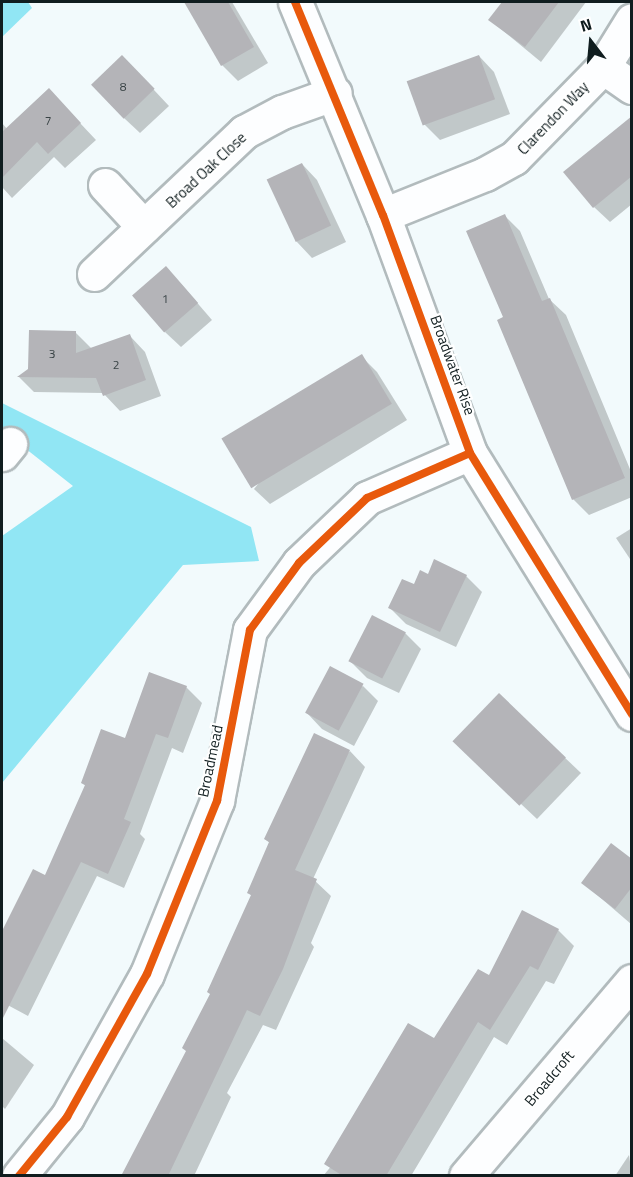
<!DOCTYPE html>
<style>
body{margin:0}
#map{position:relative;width:633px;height:1177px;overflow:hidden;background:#f2fafc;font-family:"Titillium Web",sans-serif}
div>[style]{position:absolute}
.forest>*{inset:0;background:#91e6f4}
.shadow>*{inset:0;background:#0003}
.building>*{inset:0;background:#b4b4b8;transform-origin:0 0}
.roads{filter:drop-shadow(2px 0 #b2bbbd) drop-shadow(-2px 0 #b2bbbd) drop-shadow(0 2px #b2bbbd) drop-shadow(0 -2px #b2bbbd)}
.minor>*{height:33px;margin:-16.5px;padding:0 16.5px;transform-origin:16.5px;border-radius:16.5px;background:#fdfeff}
.cycleway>*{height:8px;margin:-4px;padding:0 4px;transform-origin:4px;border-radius:4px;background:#e8590c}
span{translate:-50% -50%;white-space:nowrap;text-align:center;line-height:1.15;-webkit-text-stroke:4.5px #fff;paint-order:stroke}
.number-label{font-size:12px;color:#394345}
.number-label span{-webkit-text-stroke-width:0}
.street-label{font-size:15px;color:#101d1f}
.frame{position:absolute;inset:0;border:3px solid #101d1f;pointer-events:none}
.north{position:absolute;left:561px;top:12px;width:60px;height:60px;-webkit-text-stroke:4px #fff;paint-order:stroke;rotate:344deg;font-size:16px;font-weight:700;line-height:24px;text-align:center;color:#101d1f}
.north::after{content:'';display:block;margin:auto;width:21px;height:27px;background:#101d1f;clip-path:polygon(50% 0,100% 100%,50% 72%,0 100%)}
</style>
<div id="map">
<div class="forest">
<i style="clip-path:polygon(2px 2px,28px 2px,32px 8px,2px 37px)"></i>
<i style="clip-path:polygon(2px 403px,251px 527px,259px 561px,183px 565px,2px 783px,2px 536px,73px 486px,2px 430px)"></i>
</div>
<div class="shadow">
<i style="clip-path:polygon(198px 2px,232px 2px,268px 63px,238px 81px,222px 65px,189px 7px)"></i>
<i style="clip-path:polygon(503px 2px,586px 2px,541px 62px,490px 20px)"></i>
<i style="clip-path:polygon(479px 56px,494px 72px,510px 114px,440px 140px,424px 124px)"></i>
<i style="clip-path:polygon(138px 73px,169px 106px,140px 133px,124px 118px)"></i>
<i style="clip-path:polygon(64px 106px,96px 140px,65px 168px,54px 157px,12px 198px,2px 187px,2px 123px,7px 129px)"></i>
<i style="clip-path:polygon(632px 137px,632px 204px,610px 222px,594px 207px)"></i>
<i style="clip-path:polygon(302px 164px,317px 180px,346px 242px,312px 258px,297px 242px)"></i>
<i style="clip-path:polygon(505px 216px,520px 231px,549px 299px,566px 315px,632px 474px,632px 497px,589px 515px,573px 499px,505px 318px)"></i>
<i style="clip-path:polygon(181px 284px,212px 320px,181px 347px,165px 332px)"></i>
<i style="clip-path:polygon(76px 333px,92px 349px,130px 336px,145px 352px,161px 396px,120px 411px,103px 393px,34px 392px,19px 377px)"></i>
<i style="clip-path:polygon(361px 356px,377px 372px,407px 420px,270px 504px,254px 489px)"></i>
<i style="clip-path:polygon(632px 528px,632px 562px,616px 538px)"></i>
<i style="clip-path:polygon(429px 576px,466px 576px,482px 592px,456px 647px,406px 624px,390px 608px)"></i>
<i style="clip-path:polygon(405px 633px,421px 649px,399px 693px,367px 678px,351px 662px)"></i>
<i style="clip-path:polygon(363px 686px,378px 701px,354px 746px,322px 729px,307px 713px)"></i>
<i style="clip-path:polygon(186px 687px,202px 703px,183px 753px,172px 748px,140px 834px,145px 839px,124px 888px,97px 876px,28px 1016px,2px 1002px,2px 935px,34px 871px,46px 877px,86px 786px,82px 783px)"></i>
<i style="clip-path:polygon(499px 695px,581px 773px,537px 819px,471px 757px)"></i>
<i style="clip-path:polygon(350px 751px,365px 767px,313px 879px,331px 896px,311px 943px,314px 947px,276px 1030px,263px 1025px,227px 1093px,231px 1097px,194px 1176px,123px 1176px,187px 1052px,252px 896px,249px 893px,270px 843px,265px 839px)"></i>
<i style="clip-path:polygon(632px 860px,632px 923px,631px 924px,588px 887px)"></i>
<i style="clip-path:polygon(558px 930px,574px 946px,554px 984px,546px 981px,507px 1045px,494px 1037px,411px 1176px,323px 1176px,489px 977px)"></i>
<i style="clip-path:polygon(2px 1038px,34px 1065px,5px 1109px,2px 1106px)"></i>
<i style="clip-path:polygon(629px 1155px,632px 1176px,615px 1176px)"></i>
</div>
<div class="building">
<i style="clip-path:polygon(184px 2px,228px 2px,254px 47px,221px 66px)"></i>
<i style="clip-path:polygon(502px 2px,559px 2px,525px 47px,488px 20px)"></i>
<i style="left:122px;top:55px;width:47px;height:43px;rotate:46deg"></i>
<i style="left:479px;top:55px;width:47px;height:77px;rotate:70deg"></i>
<i style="clip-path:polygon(49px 88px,81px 123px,48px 154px,37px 142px,2px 178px,2px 132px)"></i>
<i style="clip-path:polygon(632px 116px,632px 176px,593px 208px,563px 172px)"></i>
<i style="left:302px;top:163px;width:69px;height:39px;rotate:65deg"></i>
<i style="clip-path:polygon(505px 214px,542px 301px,550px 298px,625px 478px,572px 500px,497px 320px,503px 317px,466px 231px)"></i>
<i style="left:166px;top:266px;width:49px;height:45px;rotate:49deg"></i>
<i style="clip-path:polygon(29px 330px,76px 331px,76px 353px,130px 334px,146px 380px,103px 396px,96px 378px,17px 377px,28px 369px)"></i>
<i style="left:362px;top:354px;width:58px;height:164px;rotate:59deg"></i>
<i style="clip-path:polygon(434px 559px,467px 575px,440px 632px,388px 608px,402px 579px,414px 584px,420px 570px,428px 574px)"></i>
<i style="left:372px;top:615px;width:38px;height:52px;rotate:27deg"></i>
<i style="left:330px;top:666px;width:38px;height:53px;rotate:28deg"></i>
<i style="clip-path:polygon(149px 672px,187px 686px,168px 738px,156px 734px,124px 819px,131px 822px,108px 874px,81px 862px,2px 1020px,2px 931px,33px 869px,45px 875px,85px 785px,81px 783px,101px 729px,125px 738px)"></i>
<i style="left:499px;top:693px;width:93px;height:67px;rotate:44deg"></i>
<i style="clip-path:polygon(314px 733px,350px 750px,295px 870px,317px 879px,283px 969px,260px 1016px,247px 1010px,168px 1176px,121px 1176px,186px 1051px,182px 1048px,210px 994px,207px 992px,251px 895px,247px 893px,269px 842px,264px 839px)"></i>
<i style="clip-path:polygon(611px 843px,632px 859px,632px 887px,615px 909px,581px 883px)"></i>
<i style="clip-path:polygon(522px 910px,559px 929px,538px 970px,530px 966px,490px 1030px,478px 1022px,386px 1176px,343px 1176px,324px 1164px,408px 1023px,434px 1038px,478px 969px,489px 975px)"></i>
</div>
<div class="roads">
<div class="minor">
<i style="left:295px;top:2px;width:230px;rotate:67.6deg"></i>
<i style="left:383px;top:215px;width:253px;rotate:69.9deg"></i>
<i style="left:470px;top:453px;width:307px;rotate:58.2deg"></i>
<i style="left:603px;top:67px;width:35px;rotate:35deg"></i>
<i style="left:105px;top:185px;width:57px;rotate:47.1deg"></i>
<i style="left:383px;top:215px;width:110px;rotate:-21.9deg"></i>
<i style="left:485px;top:174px;width:33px;rotate:-29deg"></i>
<i style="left:514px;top:158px;width:127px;rotate:-45.6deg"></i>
<i style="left:603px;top:67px;width:55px;rotate:-58.3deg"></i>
<i style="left:94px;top:274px;width:207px;rotate:-43.4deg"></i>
<i style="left:244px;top:132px;width:43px;rotate:-27.8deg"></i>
<i style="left:282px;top:112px;width:56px;rotate:-19.7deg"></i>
<i style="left:2px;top:454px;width:13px;rotate:-51deg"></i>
<i style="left:19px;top:1176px;width:76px;rotate:-50.9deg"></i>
<i style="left:67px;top:1117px;width:164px;rotate:-60.8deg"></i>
<i style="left:147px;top:974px;width:187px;rotate:-68deg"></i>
<i style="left:217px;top:801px;width:174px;rotate:-79.1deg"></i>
<i style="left:250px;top:630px;width:83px;rotate:-53.8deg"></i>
<i style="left:299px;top:563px;width:94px;rotate:-43.7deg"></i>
<i style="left:367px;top:498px;width:112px;rotate:-23.6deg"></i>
<i style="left:466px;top:1176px;width:256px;rotate:-49.6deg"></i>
</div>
</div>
<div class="cycleway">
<i style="left:295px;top:2px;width:230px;rotate:67.6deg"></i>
<i style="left:383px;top:215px;width:253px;rotate:69.9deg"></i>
<i style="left:470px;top:453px;width:307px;rotate:58.2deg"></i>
<i style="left:19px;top:1176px;width:76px;rotate:-50.9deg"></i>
<i style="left:67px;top:1117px;width:164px;rotate:-60.8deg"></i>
<i style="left:147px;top:974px;width:187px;rotate:-68deg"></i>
<i style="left:217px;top:801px;width:174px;rotate:-79.1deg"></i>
<i style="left:250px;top:630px;width:83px;rotate:-53.8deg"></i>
<i style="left:299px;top:563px;width:94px;rotate:-43.7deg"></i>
<i style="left:367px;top:498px;width:112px;rotate:-23.6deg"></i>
</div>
<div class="number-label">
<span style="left:123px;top:87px">8</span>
<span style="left:48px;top:121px">7</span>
<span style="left:165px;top:299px">1</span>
<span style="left:52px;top:354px">3</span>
<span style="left:116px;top:365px">2</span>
</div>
<div class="street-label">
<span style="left:553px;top:118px;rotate:-46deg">Clarendon Way</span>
<span style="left:206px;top:170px;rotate:-43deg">Broad Oak Close</span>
<span style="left:453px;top:365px;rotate:70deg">Broadwater Rise</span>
<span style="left:210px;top:761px;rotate:-78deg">Broadmead</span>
<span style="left:549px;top:1078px;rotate:-50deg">Broadcroft</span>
</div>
<div class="frame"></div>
<div class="north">N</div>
</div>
